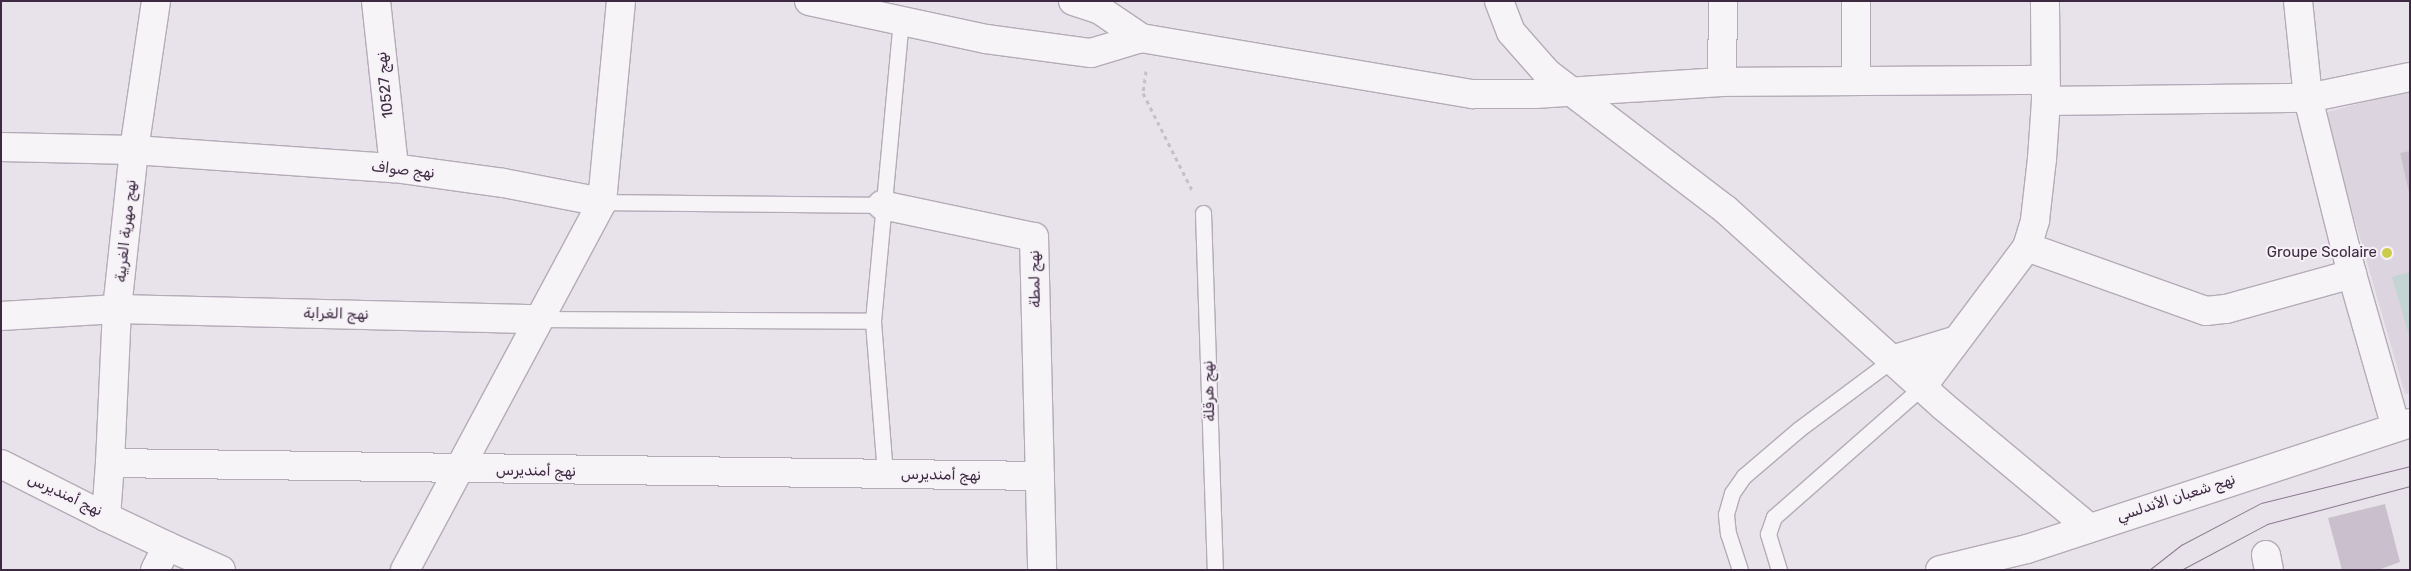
<!DOCTYPE html>
<meta charset="utf-8">
<style>
body{margin:0}
#map{position:relative;width:2411px;height:571px;overflow:hidden;background:#e8e2ea;font-family:Rubik,Vazirmatn,sans-serif}
div>[style]{position:absolute}
.built>*{inset:0;background:#dcd4df}
.green>*{inset:0;background:#c3d4d2}
.building>*{inset:0;background:#cabfcd}
.path>*{height:3px;margin-top:-1.5px;transform-origin:0;background:repeating-linear-gradient(90deg,#c7bfc9 0 4px,transparent 0 8px)}
.roads{filter:drop-shadow(1px 0 #b5abb8) drop-shadow(-1px 0 #b5abb8) drop-shadow(0 1px #b5abb8) drop-shadow(0 -1px #b5abb8)}
.service>*{height:15px;margin:-7.5px;padding:0 7.5px;transform-origin:7.5px;border-radius:7.5px;background:#f7f4f8}
.minor>*{height:28px;margin:-14px;padding:0 14px;transform-origin:14px;border-radius:14px;background:#f7f4f8}
.tram>*{height:1px;margin:-0.5px;padding:0 0.5px;transform-origin:0.5px;border-radius:0.5px;background:#8e7b93}
.dots>*{width:14px;height:14px;translate:-50% -50%;box-sizing:border-box;border:2px solid #f6f1f7;border-radius:50%}
span{translate:-50% -50%;white-space:nowrap;text-align:center;line-height:1.15;-webkit-text-stroke:4px #f6f1f7;paint-order:stroke}
.street-label{font-size:15px;color:#3d2a42}
.poi-label{font-size:15px;color:#3d2a42}
.right{translate:-100% -50%;text-align:right}
.frame{position:absolute;inset:0;border:2px solid #3d2a42;pointer-events:none}
</style>
<div id="map">
<div class="built">
<i style="clip-path:polygon(2410px 90px,2410px 393px,2405px 394px,2324px 113px)"></i>
</div>
<div class="green">
<i style="clip-path:polygon(2410px 272px,2410px 339px,2392px 277px)"></i>
</div>
<div class="building">
<i style="clip-path:polygon(2410px 151px,2410px 191px,2409px 192px,2400px 153px)"></i>
<i style="clip-path:polygon(2385px 504px,2400px 562px,2378px 570px,2342px 570px,2328px 518px)"></i>
</div>
<div class="path">
<i style="left:1146px;top:71px;width:22px;rotate:98deg"></i>
<i style="left:1143px;top:93px;width:109px;rotate:63.2deg"></i>
</div>
<div class="roads">
<div class="service">
<i style="left:602px;top:202px;width:280px;rotate:0.6deg"></i>
<i style="left:1203px;top:213px;width:357px;rotate:88.1deg"></i>
<i style="left:538px;top:319px;width:335px;rotate:0.3deg"></i>
<i style="left:885px;top:474px;width:153px;rotate:-94.5deg"></i>
<i style="left:873px;top:321px;width:300px;rotate:-84.7deg"></i>
<i style="left:1740px;top:570px;width:38px;rotate:-108deg"></i>
<i style="left:1728px;top:534px;width:20px;rotate:-96deg"></i>
<i style="left:1726px;top:514px;width:22px;rotate:-74deg"></i>
<i style="left:1732px;top:493px;width:21px;rotate:-55deg"></i>
<i style="left:1744px;top:476px;width:72px;rotate:-40.5deg"></i>
<i style="left:1799px;top:429px;width:116px;rotate:-36.6deg"></i>
<i style="left:1779px;top:570px;width:38px;rotate:-107deg"></i>
<i style="left:1768px;top:534px;width:18px;rotate:-71deg"></i>
<i style="left:1774px;top:517px;width:197px;rotate:-41.3deg"></i>
</div>
<div class="minor">
<i style="left:376px;top:1px;width:168px;rotate:83.8deg"></i>
<i style="left:809px;top:1px;width:181px;rotate:12.1deg"></i>
<i style="left:986px;top:39px;width:106px;rotate:7.6deg"></i>
<i style="left:1091px;top:53px;width:52px;rotate:-16.7deg"></i>
<i style="left:1073px;top:1px;width:28px;rotate:18deg"></i>
<i style="left:1100px;top:10px;width:50px;rotate:34.3deg"></i>
<i style="left:1141px;top:38px;width:337px;rotate:9.6deg"></i>
<i style="left:1473px;top:94px;width:62px"></i>
<i style="left:1535px;top:94px;width:187px;rotate:-3.7deg"></i>
<i style="left:1722px;top:82px;width:323px;rotate:-0.4deg"></i>
<i style="left:1499px;top:1px;width:33px;rotate:69deg"></i>
<i style="left:1511px;top:32px;width:55px;rotate:48.7deg"></i>
<i style="left:1547px;top:73px;width:224px;rotate:37.4deg"></i>
<i style="left:1725px;top:209px;width:294px;rotate:42.1deg"></i>
<i style="left:1943px;top:406px;width:189px;rotate:39.8deg"></i>
<i style="left:2298px;top:1px;width:98px;rotate:84.1deg"></i>
<i style="left:2308px;top:98px;width:181px;rotate:76deg"></i>
<i style="left:2352px;top:274px;width:159px;rotate:74deg"></i>
<i style="left:1856px;top:79px;width:78px;rotate:-90deg"></i>
<i style="left:1722px;top:82px;width:81px;rotate:-89.3deg"></i>
<i style="left:2046px;top:101px;width:262px;rotate:-0.7deg"></i>
<i style="left:2308px;top:98px;width:104px;rotate:-11.6deg"></i>
<i style="left:1px;top:147px;width:133px;rotate:1.3deg"></i>
<i style="left:134px;top:150px;width:261px;rotate:4deg"></i>
<i style="left:394px;top:168px;width:110px;rotate:7.8deg"></i>
<i style="left:503px;top:183px;width:101px;rotate:10.9deg"></i>
<i style="left:882px;top:205px;width:155px;rotate:11.9deg"></i>
<i style="left:1034px;top:237px;width:333px;rotate:88.6deg"></i>
<i style="left:2027px;top:247px;width:28px;rotate:-73deg"></i>
<i style="left:2035px;top:220px;width:61px;rotate:-83.5deg"></i>
<i style="left:2042px;top:159px;width:58px;rotate:-86.1deg"></i>
<i style="left:2046px;top:101px;width:100px;rotate:-90.6deg"></i>
<i style="left:1px;top:316px;width:116px;rotate:-3.5deg"></i>
<i style="left:117px;top:309px;width:421px;rotate:1.4deg"></i>
<i style="left:1892px;top:360px;width:65px;rotate:-17deg"></i>
<i style="left:1922px;top:387px;width:175px;rotate:-53.1deg"></i>
<i style="left:2027px;top:247px;width:190px;rotate:19.7deg"></i>
<i style="left:2206px;top:311px;width:20px;rotate:-6deg"></i>
<i style="left:2226px;top:309px;width:131px;rotate:-15.5deg"></i>
<i style="left:110px;top:463px;width:154px;rotate:-87.4deg"></i>
<i style="left:117px;top:309px;width:160px;rotate:-83.9deg"></i>
<i style="left:134px;top:150px;width:151px;rotate:-81.6deg"></i>
<i style="left:1px;top:464px;width:118px;rotate:26.8deg"></i>
<i style="left:106px;top:517px;width:54px;rotate:-85.8deg"></i>
<i style="left:110px;top:463px;width:930px;rotate:0.8deg"></i>
<i style="left:106px;top:517px;width:68px;rotate:25.4deg"></i>
<i style="left:2266px;top:555px;width:15px;rotate:79deg"></i>
<i style="left:155px;top:570px;width:27px;rotate:-63deg"></i>
<i style="left:167px;top:546px;width:59px;rotate:24deg"></i>
<i style="left:405px;top:570px;width:417px;rotate:-61.8deg"></i>
<i style="left:602px;top:202px;width:202px;rotate:-84.6deg"></i>
<i style="left:1940px;top:570px;width:89px;rotate:-13.6deg"></i>
<i style="left:2027px;top:549px;width:403px;rotate:-18.2deg"></i>
</div>
</div>
<div class="tram">
<i style="left:2149px;top:570px;width:41px;rotate:-38deg"></i>
<i style="left:2181px;top:545px;width:90px;rotate:-27.7deg"></i>
<i style="left:2261px;top:503px;width:154px;rotate:-13.9deg"></i>
<i style="left:2181px;top:570px;width:98px;rotate:-28.1deg"></i>
<i style="left:2267px;top:524px;width:148px;rotate:-14.9deg"></i>
</div>
<div class="dots">
<i style="left:2387px;top:253px;background:#cccc4a"></i>
</div>
<div class="street-label">
<span style="left:385px;top:85px;rotate:-96deg">نهج 10527</span>
<span style="left:403px;top:170px;rotate:6deg">نهج صواف</span>
<span style="left:126px;top:231px;rotate:-84deg">نهج مهرية الغربية</span>
<span style="left:1035px;top:279px;rotate:-91deg">نهج لمطة</span>
<span style="left:336px;top:314px;rotate:1deg">نهج الغرابة</span>
<span style="left:1209px;top:391px;rotate:-92deg">نهج هرقلة</span>
<span style="left:536px;top:471px;rotate:1deg">نهج أمنديرس</span>
<span style="left:941px;top:475px;rotate:1deg">نهج أمنديرس</span>
<span style="left:65px;top:495px;rotate:25deg">نهج أمنديرس</span>
<span style="left:2176px;top:498px;rotate:-18deg">نهج شعبان الأندلسي</span>
</div>
<div class="poi-label">
<span class="right" style="left:2377px;top:253px">Groupe Scolaire</span>
</div>
<div class="frame"></div>
</div>
